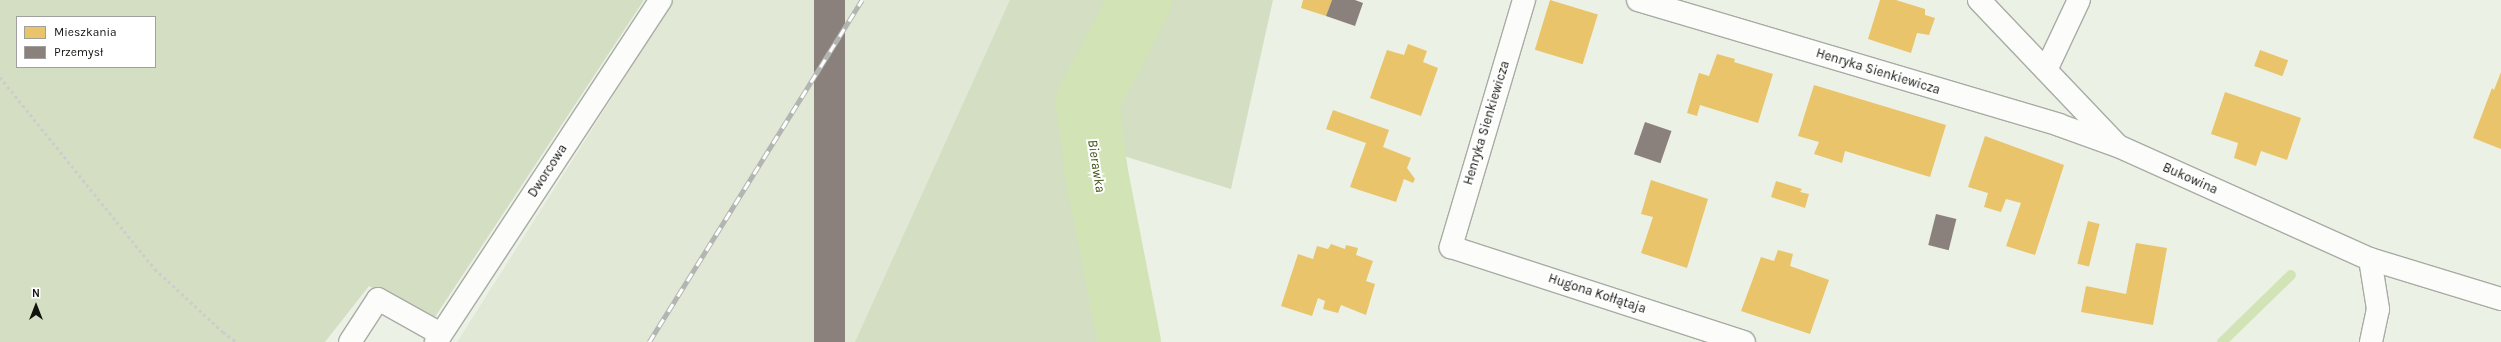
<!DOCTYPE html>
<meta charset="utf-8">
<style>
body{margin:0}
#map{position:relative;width:2501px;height:342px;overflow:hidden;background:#ecf1e6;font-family:Karla,sans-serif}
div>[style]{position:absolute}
.built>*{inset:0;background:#e1e9d6}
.green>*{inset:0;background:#d3dec3}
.homes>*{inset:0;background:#e9c46a;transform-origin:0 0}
.industry>*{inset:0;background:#8a817c;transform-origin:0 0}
.stream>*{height:10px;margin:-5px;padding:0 5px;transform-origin:5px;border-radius:5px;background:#d2e4b6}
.river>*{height:63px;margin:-31.5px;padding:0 31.5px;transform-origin:31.5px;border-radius:31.5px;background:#d2e4b6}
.path>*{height:2.5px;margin-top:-1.25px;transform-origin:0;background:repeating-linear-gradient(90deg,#cdcecb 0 3px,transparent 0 6px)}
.roads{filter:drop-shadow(1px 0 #a8aca4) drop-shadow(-1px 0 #a8aca4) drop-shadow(0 1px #a8aca4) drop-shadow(0 -1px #a8aca4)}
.minor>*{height:22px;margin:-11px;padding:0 11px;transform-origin:11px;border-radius:11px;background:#fcfdfb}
.rail>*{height:4.5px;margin-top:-2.25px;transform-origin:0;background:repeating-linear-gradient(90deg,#fff 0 9px,#b3b5b2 0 18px);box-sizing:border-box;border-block:1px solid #b3b5b2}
span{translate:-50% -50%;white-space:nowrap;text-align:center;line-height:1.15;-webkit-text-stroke:4px #fff;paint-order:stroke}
.street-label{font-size:13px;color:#11140e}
.water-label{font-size:14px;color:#425516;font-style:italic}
.legend{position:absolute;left:16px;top:16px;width:140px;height:52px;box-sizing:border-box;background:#fff;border:1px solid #a0a19f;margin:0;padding:5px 7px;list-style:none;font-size:12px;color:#11140e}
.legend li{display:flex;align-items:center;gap:8px;height:20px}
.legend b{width:20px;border:1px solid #a0a19f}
.north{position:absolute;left:16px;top:286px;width:40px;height:40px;-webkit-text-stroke:3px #fff;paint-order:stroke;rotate:0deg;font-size:11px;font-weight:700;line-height:16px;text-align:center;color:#11140e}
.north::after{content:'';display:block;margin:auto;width:14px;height:18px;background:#11140e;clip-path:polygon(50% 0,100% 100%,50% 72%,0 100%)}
</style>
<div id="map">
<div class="built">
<i style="clip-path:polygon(674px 0,1060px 0,934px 342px,457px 342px)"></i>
</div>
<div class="green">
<i style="clip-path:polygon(evenodd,0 0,644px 0,433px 320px,369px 286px,325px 342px,0 342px,0 0,17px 17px,155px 17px,155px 67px,17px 67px,17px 17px)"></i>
<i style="clip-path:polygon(1010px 0,1273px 0,1231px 189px,1117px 154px,1154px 342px,855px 342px)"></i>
</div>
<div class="homes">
<i style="clip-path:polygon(1303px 0,1332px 0,1326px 16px,1301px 8px)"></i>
<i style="left:1550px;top:0;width:50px;height:52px;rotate:17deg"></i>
<i style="clip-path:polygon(1880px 0,1896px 0,1925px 9px,1925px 15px,1935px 18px,1929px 35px,1917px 33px,1911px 53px,1868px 39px)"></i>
<i style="clip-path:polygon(1408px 44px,1427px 51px,1423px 62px,1438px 68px,1421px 116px,1370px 98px,1387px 50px,1404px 55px)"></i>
<i style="left:2260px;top:50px;width:30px;height:17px;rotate:20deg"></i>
<i style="clip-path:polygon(1717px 54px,1735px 59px,1734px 62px,1773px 74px,1758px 123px,1700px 105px,1697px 116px,1687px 113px,1699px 73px,1709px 76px)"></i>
<i style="clip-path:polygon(2501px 72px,2501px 149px,2473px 138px,2492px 88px,2494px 90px)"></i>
<i style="clip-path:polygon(1814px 85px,1946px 125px,1930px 177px,1845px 151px,1842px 163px,1814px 154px,1819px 142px,1798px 136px)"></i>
<i style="clip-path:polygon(2225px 92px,2301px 118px,2287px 160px,2261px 151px,2256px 166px,2234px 158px,2238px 143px,2211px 134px)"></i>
<i style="clip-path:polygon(1333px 110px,1389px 130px,1383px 147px,1411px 158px,1407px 168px,1415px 179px,1413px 183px,1404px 179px,1396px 202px,1350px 187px,1366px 143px,1326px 129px)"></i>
<i style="clip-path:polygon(1985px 136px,2064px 165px,2035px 255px,2006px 246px,2021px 203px,2006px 199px,2001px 212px,1984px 207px,1988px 193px,1968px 187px)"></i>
<i style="clip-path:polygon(1651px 180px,1708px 199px,1687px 268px,1641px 253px,1653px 217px,1641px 214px)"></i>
<i style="clip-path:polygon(1776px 181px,1802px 189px,1800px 192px,1809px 194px,1805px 208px,1771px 197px)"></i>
<i style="left:2088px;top:221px;width:12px;height:44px;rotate:14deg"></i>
<i style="clip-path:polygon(2136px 243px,2167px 248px,2153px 325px,2081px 312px,2086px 286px,2126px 294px)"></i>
<i style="clip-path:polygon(1331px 244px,1345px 249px,1346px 245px,1358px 248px,1356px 255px,1373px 261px,1366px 281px,1375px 284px,1366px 315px,1341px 305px,1338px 313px,1323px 309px,1325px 301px,1318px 298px,1312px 316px,1281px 306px,1298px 254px,1313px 259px,1317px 246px,1328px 249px)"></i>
<i style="clip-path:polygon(1778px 250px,1793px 254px,1790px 266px,1829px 280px,1810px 334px,1741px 311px,1761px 257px,1774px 261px)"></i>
</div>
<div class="industry">
<i style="left:814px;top:0;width:31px;height:403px"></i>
<i style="clip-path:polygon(1332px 0,1355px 0,1363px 3px,1355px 26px,1326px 16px)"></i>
<i style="left:1645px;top:122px;width:28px;height:34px;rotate:19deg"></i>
<i style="left:1936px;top:214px;width:21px;height:32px;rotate:14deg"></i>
</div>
<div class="stream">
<i style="left:2222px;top:342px;width:96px;rotate:-44.2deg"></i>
</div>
<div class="river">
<i style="left:1129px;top:342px;width:172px;rotate:-101deg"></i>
<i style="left:1096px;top:173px;width:73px;rotate:-97.1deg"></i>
<i style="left:1087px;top:101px;width:114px;rotate:-62.3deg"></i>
</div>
<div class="path">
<i style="left:0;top:77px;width:247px;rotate:51.1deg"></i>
<i style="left:155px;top:269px;width:93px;rotate:42.8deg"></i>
<i style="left:223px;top:332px;width:17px;rotate:36deg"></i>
</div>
<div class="roads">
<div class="minor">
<i style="left:1524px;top:0;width:258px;rotate:106.5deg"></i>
<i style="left:1451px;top:247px;width:308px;rotate:18deg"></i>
<i style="left:1638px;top:0;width:439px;rotate:16.5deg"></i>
<i style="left:2059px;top:125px;width:59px;rotate:19.7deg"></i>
<i style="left:1979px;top:0;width:202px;rotate:46.4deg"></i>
<i style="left:2118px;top:146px;width:276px;rotate:24.2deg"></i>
<i style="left:2370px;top:259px;width:137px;rotate:17deg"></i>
<i style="left:2046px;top:70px;width:77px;rotate:-64.8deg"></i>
<i style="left:2370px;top:259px;width:51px;rotate:80.9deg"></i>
<i style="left:2378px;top:309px;width:34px;rotate:102deg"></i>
<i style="left:350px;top:342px;width:51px;rotate:-56.9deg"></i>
<i style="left:378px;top:299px;width:72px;rotate:29.1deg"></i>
<i style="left:436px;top:342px;width:409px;rotate:-56.7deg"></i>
</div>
</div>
<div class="rail">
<i style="left:649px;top:342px;width:403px;rotate:-58.1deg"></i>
</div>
<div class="street-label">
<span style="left:1878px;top:72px;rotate:17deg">Henryka Sienkiewicza</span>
<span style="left:1487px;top:123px;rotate:-73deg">Henryka Sienkiewicza</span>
<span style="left:548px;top:171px;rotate:-57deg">Dworcowa</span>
<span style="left:2190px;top:179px;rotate:24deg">Bukowina</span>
<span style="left:1597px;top:294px;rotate:18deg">Hugona Kołłątaja</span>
</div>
<div class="water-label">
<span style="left:1096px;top:166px;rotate:81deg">Bierawka</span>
</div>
<ul class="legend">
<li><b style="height:11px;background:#e9c46a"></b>Mieszkania</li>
<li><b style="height:11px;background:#8a817c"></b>Przemysł</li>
</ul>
<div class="north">N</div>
</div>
